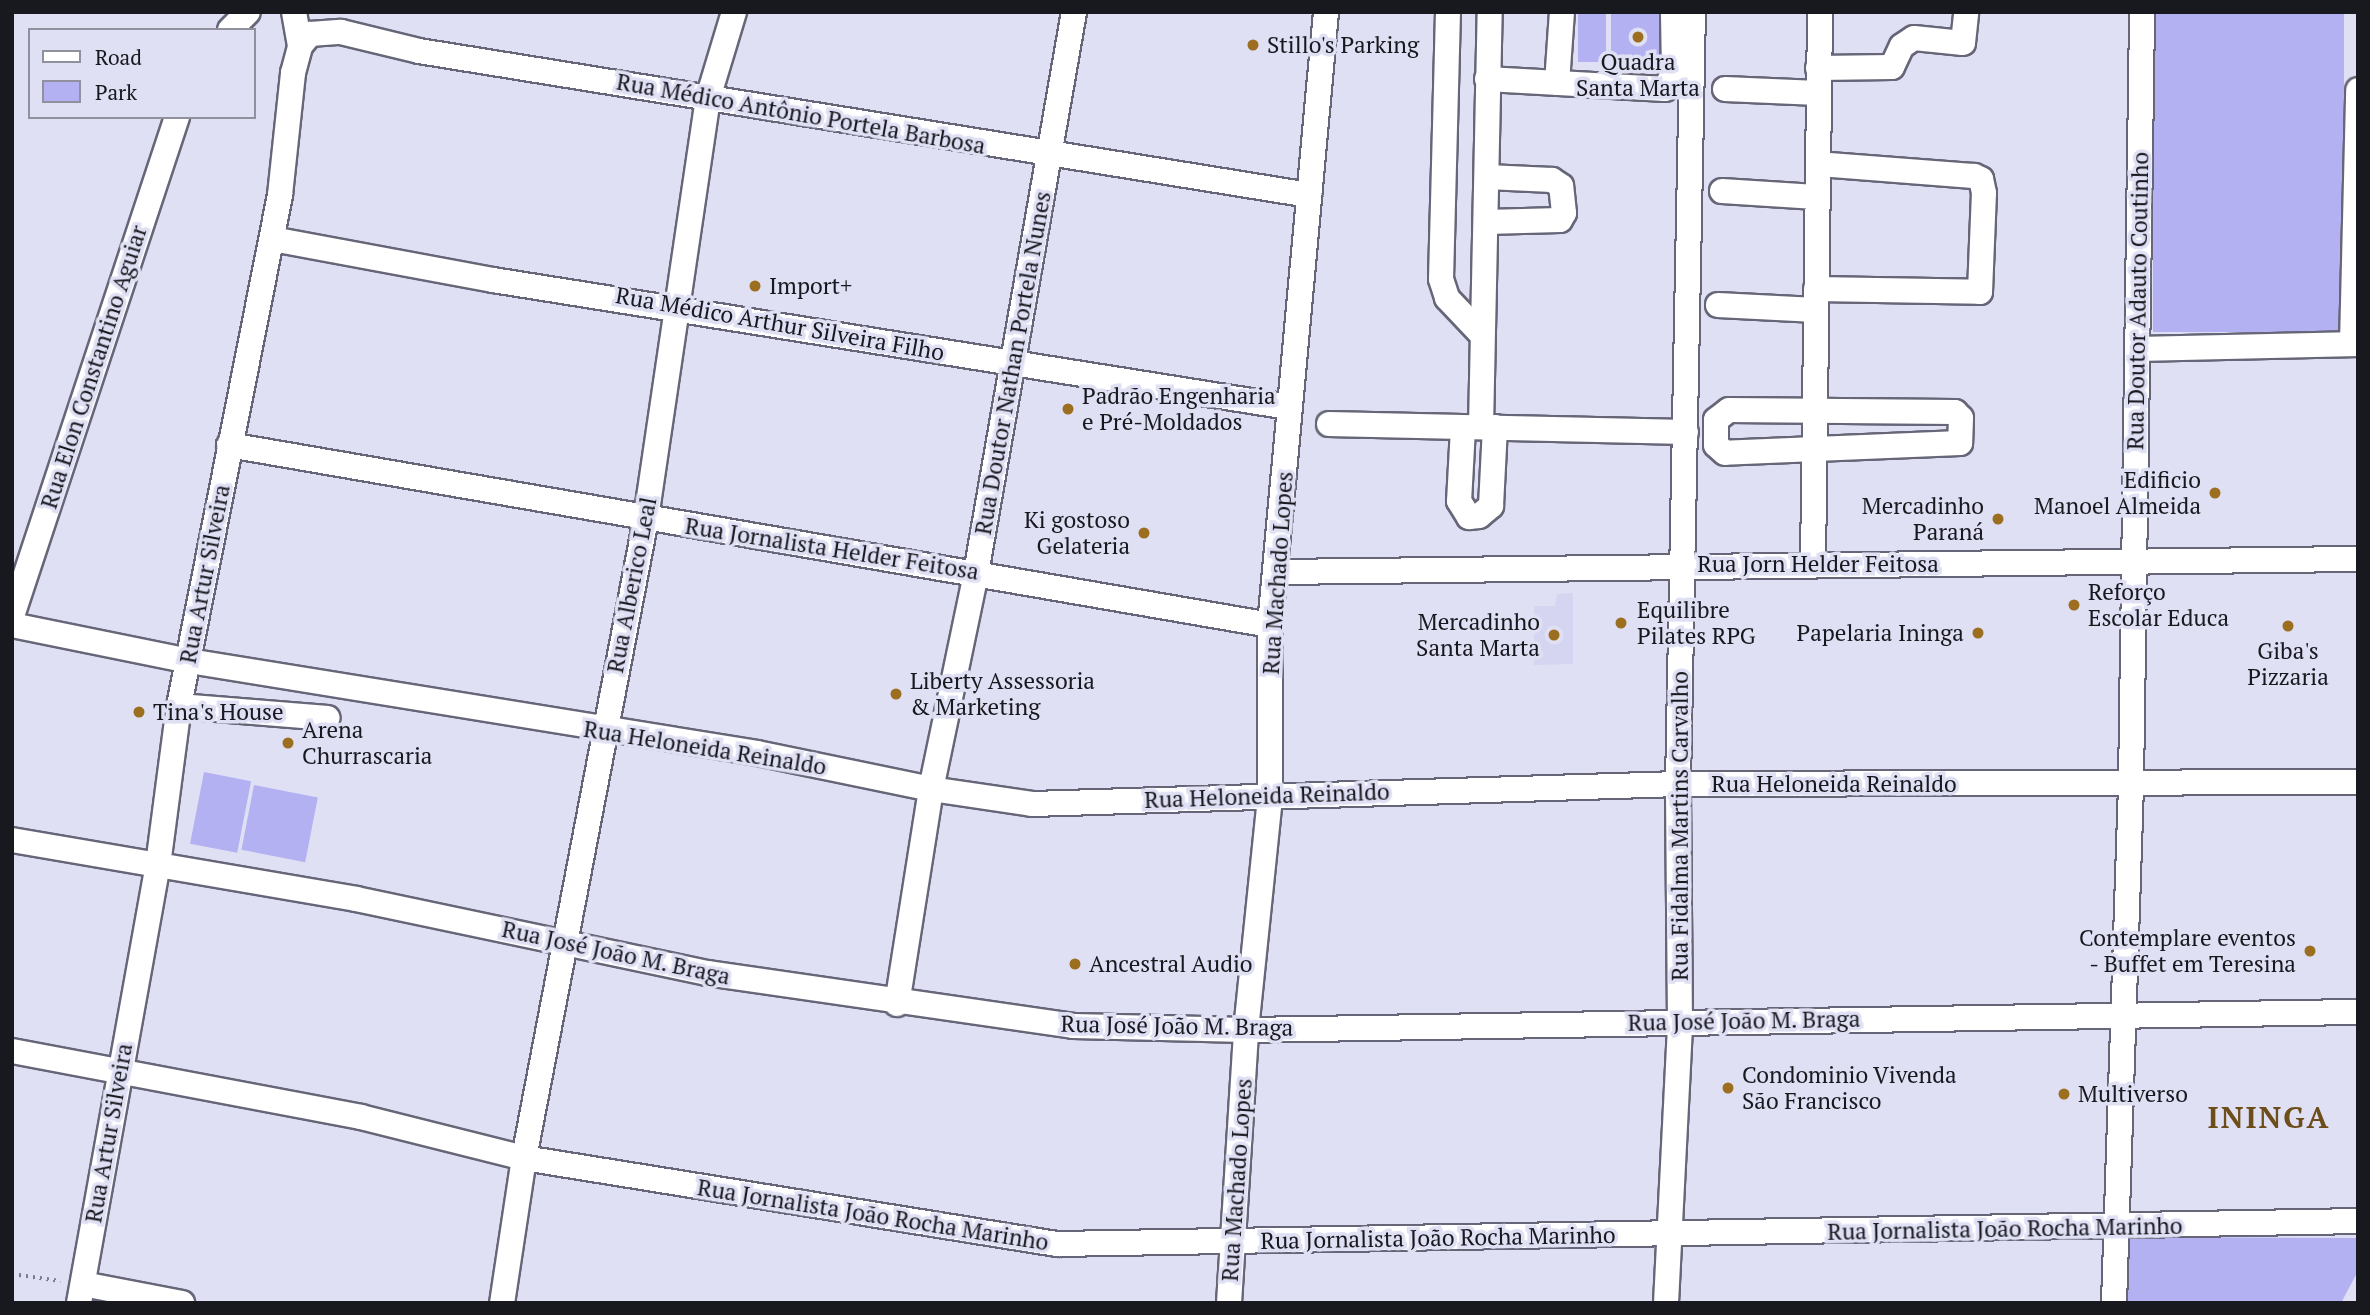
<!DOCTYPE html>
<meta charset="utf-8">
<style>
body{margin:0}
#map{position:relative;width:2370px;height:1315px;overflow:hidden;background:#e0e0f5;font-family:"PT Serif",serif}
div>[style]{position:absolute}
.built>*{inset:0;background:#d5d4f1}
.green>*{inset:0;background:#b4b1f2;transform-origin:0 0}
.path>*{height:3.5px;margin-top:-1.75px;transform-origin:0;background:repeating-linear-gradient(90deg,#7c7c8a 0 2px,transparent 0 7px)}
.roads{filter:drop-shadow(2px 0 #666678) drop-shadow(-2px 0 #666678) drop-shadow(0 2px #666678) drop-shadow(0 -2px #666678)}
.minor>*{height:24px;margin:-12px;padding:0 12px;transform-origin:12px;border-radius:12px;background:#fff}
.dots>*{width:19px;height:19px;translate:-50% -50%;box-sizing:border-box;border:4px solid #e0e0f5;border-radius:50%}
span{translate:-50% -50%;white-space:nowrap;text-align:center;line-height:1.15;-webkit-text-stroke:7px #e0e0f5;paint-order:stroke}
.poi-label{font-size:23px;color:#18181f}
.left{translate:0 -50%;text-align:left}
.right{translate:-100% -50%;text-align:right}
.street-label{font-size:23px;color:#18181f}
.district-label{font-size:30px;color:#6d4d19;font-weight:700;letter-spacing:2px}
.frame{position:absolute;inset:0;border:14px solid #18181f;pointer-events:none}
.legend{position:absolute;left:28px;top:28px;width:228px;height:91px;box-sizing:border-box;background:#e0e0f5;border:2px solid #90909f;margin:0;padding:9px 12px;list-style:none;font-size:21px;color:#18181f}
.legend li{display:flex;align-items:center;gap:14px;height:35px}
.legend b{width:35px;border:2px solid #90909f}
</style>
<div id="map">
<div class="built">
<i style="clip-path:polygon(1573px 593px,1573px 664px,1534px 665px,1534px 606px,1555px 606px,1557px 594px)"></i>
</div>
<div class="green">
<i style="left:1578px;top:12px;width:28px;height:50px"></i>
<i style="left:1611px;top:12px;width:54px;height:50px"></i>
<i style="left:2153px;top:12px;width:191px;height:320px"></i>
<i style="left:204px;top:772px;width:48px;height:73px;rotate:11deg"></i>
<i style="left:254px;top:785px;width:65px;height:66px;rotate:11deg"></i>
<i style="clip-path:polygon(2127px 1237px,2358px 1238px,2358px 1271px,2341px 1303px,2126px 1303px)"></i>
</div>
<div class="path">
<i style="left:12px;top:1274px;width:49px;rotate:8.3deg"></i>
</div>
<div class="roads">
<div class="minor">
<i style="left:734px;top:12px;width:90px;rotate:106.8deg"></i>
<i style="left:708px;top:98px;width:426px;rotate:98.4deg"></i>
<i style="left:646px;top:519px;width:651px;rotate:100.81deg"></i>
<i style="left:524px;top:1158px;width:540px;rotate:9.17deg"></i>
<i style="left:1057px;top:1244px;width:1301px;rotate:-1.01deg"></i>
<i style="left:1448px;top:12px;width:267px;rotate:91.5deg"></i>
<i style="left:1441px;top:279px;width:20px;rotate:72deg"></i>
<i style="left:1447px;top:298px;width:50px;rotate:46.6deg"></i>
<i style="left:230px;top:30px;width:25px;rotate:-45deg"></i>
<i style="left:300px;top:46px;width:16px;rotate:-50deg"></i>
<i style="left:310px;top:34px;width:31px;rotate:-4deg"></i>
<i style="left:341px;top:32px;width:80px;rotate:13.7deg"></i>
<i style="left:419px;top:51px;width:902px;rotate:9.19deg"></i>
<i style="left:1818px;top:68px;width:74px;rotate:-0.8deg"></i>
<i style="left:1892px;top:67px;width:23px;rotate:-65deg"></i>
<i style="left:1902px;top:46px;width:14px;rotate:-34deg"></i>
<i style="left:1914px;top:38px;width:49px;rotate:5.8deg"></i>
<i style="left:1963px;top:43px;width:31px;rotate:-84deg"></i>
<i style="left:1487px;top:79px;width:178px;rotate:3.2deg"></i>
<i style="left:1665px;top:89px;width:19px;rotate:-62deg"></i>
<i style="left:1674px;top:72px;width:60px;rotate:-91deg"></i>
<i style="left:1557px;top:83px;width:71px;rotate:-86deg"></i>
<i style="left:1725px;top:89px;width:93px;rotate:2.5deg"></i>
<i style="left:1722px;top:191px;width:94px;rotate:3.7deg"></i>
<i style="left:1486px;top:222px;width:74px;rotate:-1.5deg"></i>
<i style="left:1560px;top:220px;width:8px;rotate:-60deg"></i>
<i style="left:1564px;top:213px;width:27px;rotate:-96deg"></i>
<i style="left:1561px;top:186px;width:11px;rotate:-146deg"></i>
<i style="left:1552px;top:180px;width:65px;rotate:-177.4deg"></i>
<i style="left:272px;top:239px;width:225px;rotate:10.5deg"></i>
<i style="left:493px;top:280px;width:806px;rotate:9.07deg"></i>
<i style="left:1816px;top:289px;width:164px;rotate:1deg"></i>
<i style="left:1980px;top:292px;width:99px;rotate:-87.7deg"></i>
<i style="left:1984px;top:193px;width:14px;rotate:-102deg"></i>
<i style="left:1981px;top:179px;width:8px;rotate:-157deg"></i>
<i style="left:1974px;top:176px;width:156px;rotate:-175.6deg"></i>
<i style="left:1718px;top:305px;width:98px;rotate:2.9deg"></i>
<i style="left:2352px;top:344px;width:254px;rotate:-88.6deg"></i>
<i style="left:2138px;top:349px;width:220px;rotate:-1.3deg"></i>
<i style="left:1729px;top:410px;width:226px;rotate:0.5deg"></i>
<i style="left:1955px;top:412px;width:8px;rotate:45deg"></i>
<i style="left:1961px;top:418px;width:25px;rotate:92deg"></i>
<i style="left:1960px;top:443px;width:235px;rotate:177.6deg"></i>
<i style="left:1725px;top:453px;width:12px;rotate:-138deg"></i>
<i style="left:1716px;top:445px;width:25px;rotate:-90deg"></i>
<i style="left:1716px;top:420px;width:16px;rotate:-38deg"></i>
<i style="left:1329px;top:424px;width:357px;rotate:1.3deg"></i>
<i style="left:1481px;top:427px;width:415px;rotate:-88.8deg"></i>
<i style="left:1463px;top:428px;width:73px;rotate:93.1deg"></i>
<i style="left:1459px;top:501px;width:19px;rotate:58deg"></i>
<i style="left:1469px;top:517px;width:10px;rotate:-6deg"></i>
<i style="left:1479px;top:516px;width:16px;rotate:-40deg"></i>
<i style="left:1491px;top:506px;width:79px;rotate:-87.1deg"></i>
<i style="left:229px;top:445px;width:1056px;rotate:9.81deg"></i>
<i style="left:1813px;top:564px;width:552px;rotate:-89.27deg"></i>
<i style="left:1277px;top:572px;width:1081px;rotate:-0.69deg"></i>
<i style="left:12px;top:616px;width:526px;rotate:-71.7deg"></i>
<i style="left:12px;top:625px;width:181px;rotate:11.5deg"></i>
<i style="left:189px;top:661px;width:575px;rotate:9.2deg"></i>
<i style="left:757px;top:753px;width:178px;rotate:11.7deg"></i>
<i style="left:931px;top:789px;width:102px;rotate:8.4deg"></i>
<i style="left:1032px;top:804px;width:646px;rotate:-1.77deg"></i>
<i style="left:1678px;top:784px;width:680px;rotate:-0.17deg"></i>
<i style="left:179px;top:706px;width:149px;rotate:4.6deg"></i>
<i style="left:12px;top:840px;width:349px;rotate:9.7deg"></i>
<i style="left:356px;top:899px;width:359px;rotate:11.9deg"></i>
<i style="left:707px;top:973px;width:370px;rotate:8.2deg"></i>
<i style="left:1073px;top:1026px;width:173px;rotate:1.3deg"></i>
<i style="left:1246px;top:1030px;width:1112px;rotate:-0.93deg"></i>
<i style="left:897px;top:1004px;width:218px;rotate:-81deg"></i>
<i style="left:931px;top:789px;width:221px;rotate:-78.2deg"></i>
<i style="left:976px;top:573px;width:569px;rotate:-80.09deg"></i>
<i style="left:12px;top:1051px;width:355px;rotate:10.7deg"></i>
<i style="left:361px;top:1117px;width:168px;rotate:14.1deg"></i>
<i style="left:524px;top:1158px;width:147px;rotate:98.6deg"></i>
<i style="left:83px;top:1284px;width:101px;rotate:10.9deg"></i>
<i style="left:79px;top:1303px;width:445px;rotate:-79.8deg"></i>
<i style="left:158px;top:865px;width:160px;rotate:-82.5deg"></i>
<i style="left:179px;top:706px;width:521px;rotate:-78.82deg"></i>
<i style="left:280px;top:195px;width:123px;rotate:-83.9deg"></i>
<i style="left:293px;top:73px;width:28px;rotate:-75deg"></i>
<i style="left:300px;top:46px;width:35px;rotate:-100deg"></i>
<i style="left:1229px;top:1303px;width:274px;rotate:-86.4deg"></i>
<i style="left:1246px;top:1030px;width:235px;rotate:-84.1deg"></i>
<i style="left:1270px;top:796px;width:171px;rotate:-90deg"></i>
<i style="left:1270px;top:625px;width:616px;rotate:-84.78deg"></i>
<i style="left:1666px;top:1303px;width:281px;rotate:-87.1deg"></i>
<i style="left:1680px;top:1022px;width:238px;rotate:-90.5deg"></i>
<i style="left:1678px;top:784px;width:772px;rotate:-88.89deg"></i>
<i style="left:2114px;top:1303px;width:519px;rotate:-88.12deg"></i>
<i style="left:2131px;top:784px;width:772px;rotate:-89.18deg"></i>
</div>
</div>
<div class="dots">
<i style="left:1638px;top:37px;background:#9c6e1f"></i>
<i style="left:1253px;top:45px;background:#9c6e1f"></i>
<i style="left:755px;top:286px;background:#9c6e1f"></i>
<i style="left:1068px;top:409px;background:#9c6e1f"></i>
<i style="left:2215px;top:493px;background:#9c6e1f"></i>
<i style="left:1998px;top:519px;background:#9c6e1f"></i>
<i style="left:1144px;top:533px;background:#9c6e1f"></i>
<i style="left:2074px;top:605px;background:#9c6e1f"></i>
<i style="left:1621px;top:623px;background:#9c6e1f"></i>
<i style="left:2288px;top:626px;background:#9c6e1f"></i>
<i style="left:1978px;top:633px;background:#9c6e1f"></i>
<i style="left:1554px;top:635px;background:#9c6e1f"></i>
<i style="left:896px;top:694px;background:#9c6e1f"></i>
<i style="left:139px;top:712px;background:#9c6e1f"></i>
<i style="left:288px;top:743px;background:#9c6e1f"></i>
<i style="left:2310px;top:951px;background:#9c6e1f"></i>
<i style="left:1075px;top:964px;background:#9c6e1f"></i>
<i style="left:1728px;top:1088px;background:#9c6e1f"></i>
<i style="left:2064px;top:1094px;background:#9c6e1f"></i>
</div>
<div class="poi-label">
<span class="left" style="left:1267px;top:45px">Stillo's Parking</span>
<span style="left:1638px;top:75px">Quadra<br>Santa Marta</span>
<span class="left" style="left:769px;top:286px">Import+</span>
<span class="left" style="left:1082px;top:409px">Padrão Engenharia<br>e Pré-Moldados</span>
<span class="right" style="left:2201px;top:493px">Edificio<br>Manoel Almeida</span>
<span class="right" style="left:1984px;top:519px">Mercadinho<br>Paraná</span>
<span class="right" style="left:1130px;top:533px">Ki gostoso<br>Gelateria</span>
<span class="left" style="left:2088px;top:605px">Reforço<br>Escolar Educa</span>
<span class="left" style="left:1637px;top:623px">Equilibre<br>Pilates RPG</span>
<span class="right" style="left:1540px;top:635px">Mercadinho<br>Santa Marta</span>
<span class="right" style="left:1964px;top:633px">Papelaria Ininga</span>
<span style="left:2288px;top:664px">Giba's<br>Pizzaria</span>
<span class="left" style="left:910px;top:694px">Liberty Assessoria<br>&amp; Marketing</span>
<span class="left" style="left:153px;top:712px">Tina's House</span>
<span class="left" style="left:302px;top:743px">Arena<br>Churrascaria</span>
<span class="right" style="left:2296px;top:951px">Contemplare eventos<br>- Buffet em Teresina</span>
<span class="left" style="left:1089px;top:964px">Ancestral Audio</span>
<span class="left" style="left:1742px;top:1088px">Condominio Vivenda<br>São Francisco</span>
<span class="left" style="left:2078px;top:1094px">Multiverso</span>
</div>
<div class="street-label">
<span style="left:801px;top:114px;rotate:10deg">Rua Médico Antônio Portela Barbosa</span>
<span style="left:2138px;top:301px;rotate:-89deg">Rua Doutor Adauto Coutinho</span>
<span style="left:780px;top:324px;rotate:10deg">Rua Médico Arthur Silveira Filho</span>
<span style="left:1013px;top:363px;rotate:-80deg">Rua Doutor Nathan Portela Nunes</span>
<span style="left:94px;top:367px;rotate:-72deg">Rua Elon Constantino Aguiar</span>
<span style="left:832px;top:549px;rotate:9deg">Rua Jornalista Helder Feitosa</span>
<span style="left:1818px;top:564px">Rua Jorn Helder Feitosa</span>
<span style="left:1278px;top:573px;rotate:-86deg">Rua Machado Lopes</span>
<span style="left:205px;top:574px;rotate:-79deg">Rua Artur Silveira</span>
<span style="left:632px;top:585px;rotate:-79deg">Rua Alberico Leal</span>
<span style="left:705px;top:748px;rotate:9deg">Rua Heloneida Reinaldo</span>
<span style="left:1834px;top:784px">Rua Heloneida Reinaldo</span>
<span style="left:1267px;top:796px;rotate:-2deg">Rua Heloneida Reinaldo</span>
<span style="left:1680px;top:826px;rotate:-90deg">Rua Fidalma Martins Carvalho</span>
<span style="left:616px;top:953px;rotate:12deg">Rua José João M. Braga</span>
<span style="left:1744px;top:1021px;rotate:-1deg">Rua José João M. Braga</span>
<span style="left:1177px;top:1026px;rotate:1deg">Rua José João M. Braga</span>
<span style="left:109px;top:1133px;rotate:-80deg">Rua Artur Silveira</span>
<span style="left:1237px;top:1180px;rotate:-86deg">Rua Machado Lopes</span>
<span style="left:873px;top:1215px;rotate:9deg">Rua Jornalista João Rocha Marinho</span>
<span style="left:2005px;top:1229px;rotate:-1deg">Rua Jornalista João Rocha Marinho</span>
<span style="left:1438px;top:1238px;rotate:-1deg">Rua Jornalista João Rocha Marinho</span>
</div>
<div class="district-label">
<span style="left:2269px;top:1117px">ININGA</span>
</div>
<div class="frame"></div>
<ul class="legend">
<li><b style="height:9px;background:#fff"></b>Road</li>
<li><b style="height:19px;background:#b4b1f2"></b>Park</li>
</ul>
</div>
